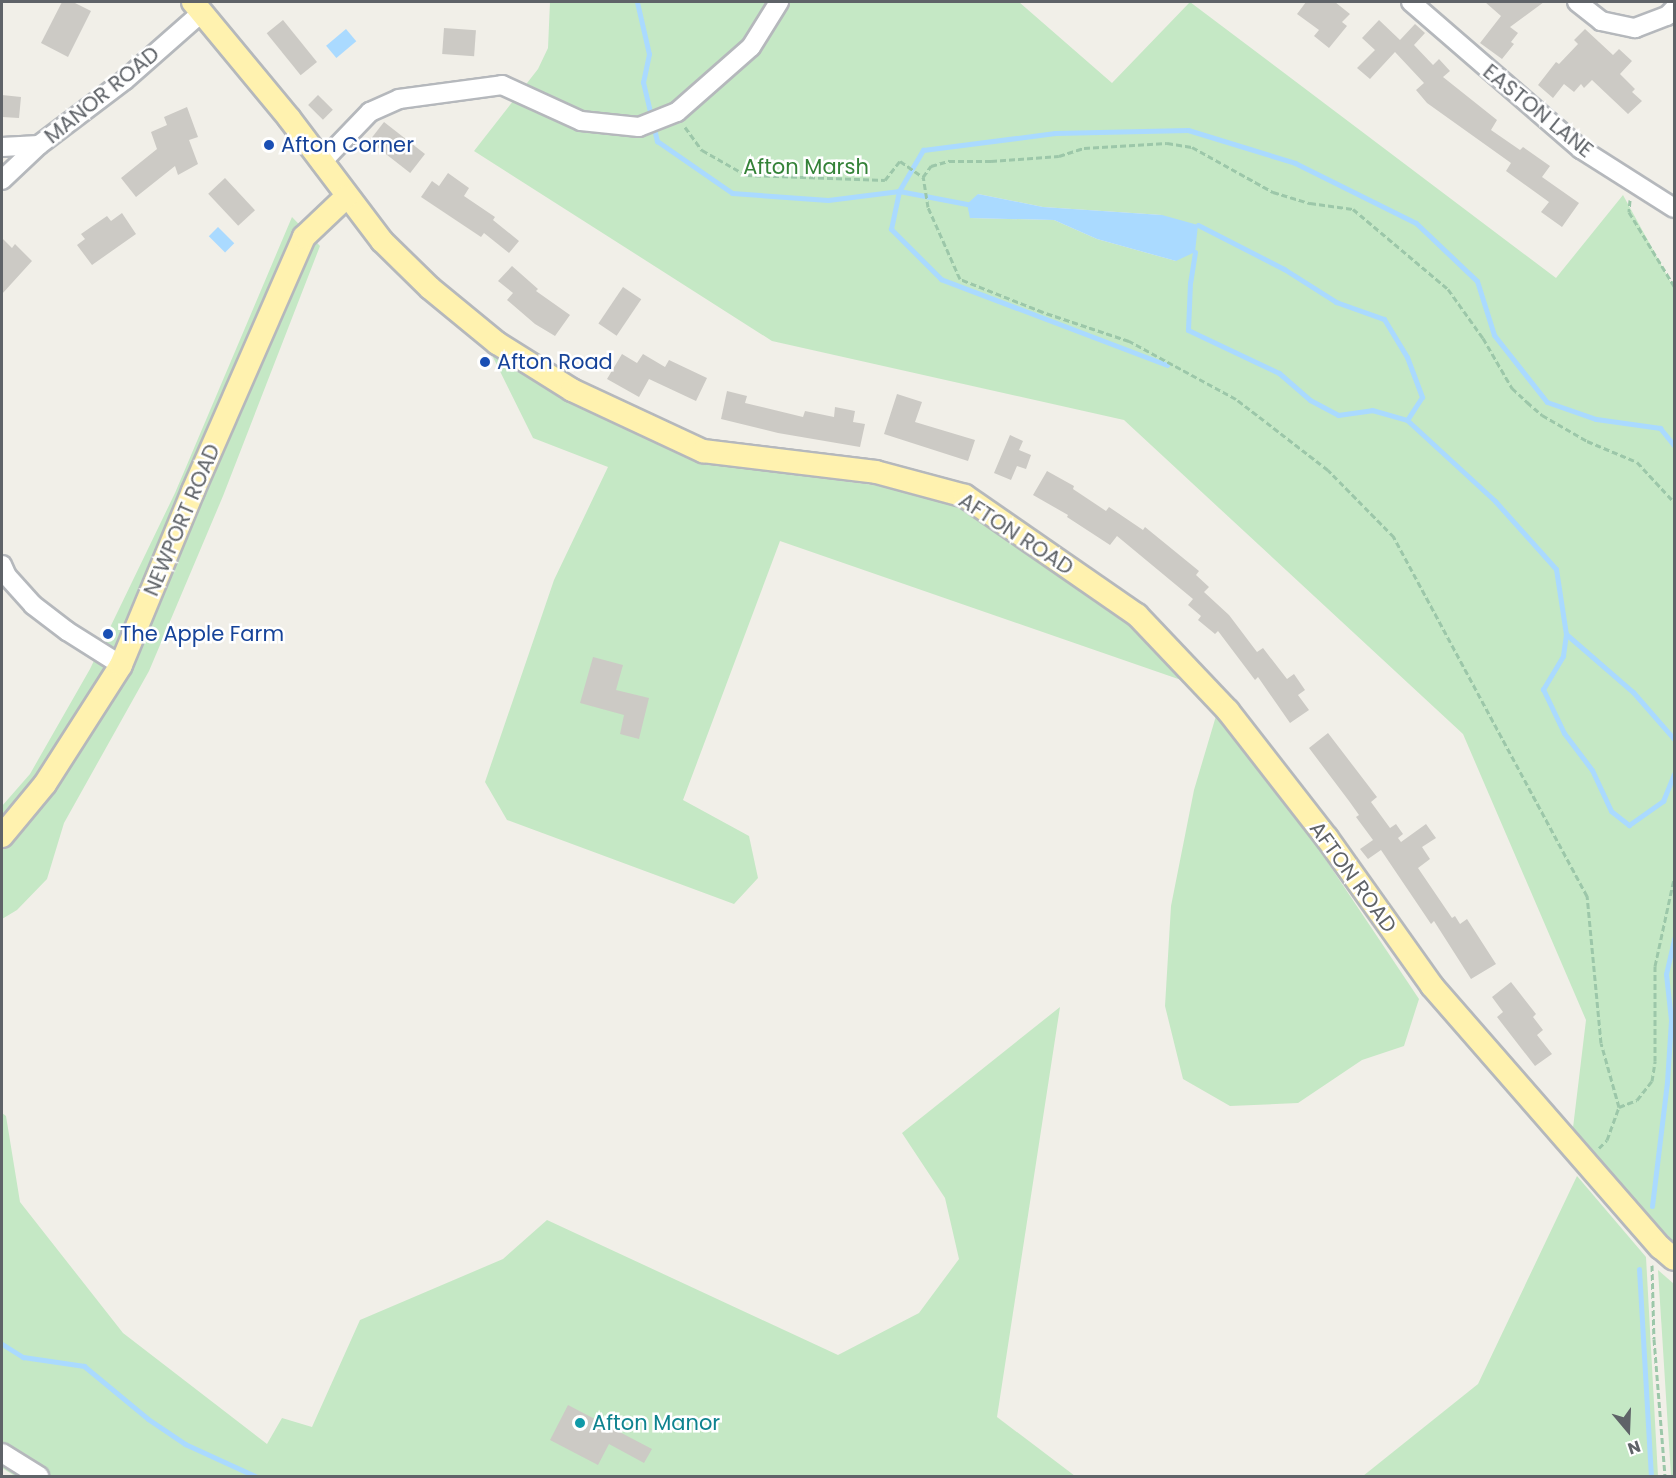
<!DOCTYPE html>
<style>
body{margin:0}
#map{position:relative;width:1676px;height:1478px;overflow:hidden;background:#f1efe8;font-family:Poppins,sans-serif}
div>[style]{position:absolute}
.green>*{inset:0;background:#c5e8c5}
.water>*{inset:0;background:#aadaff;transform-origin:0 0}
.stream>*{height:5px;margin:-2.5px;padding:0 2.5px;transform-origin:2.5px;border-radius:2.5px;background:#aadaff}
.building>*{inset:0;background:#cccac5;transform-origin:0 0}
.path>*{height:3px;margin-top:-1.5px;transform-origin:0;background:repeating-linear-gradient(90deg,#9cc7a9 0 6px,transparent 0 9px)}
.roads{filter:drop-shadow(2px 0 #b5b8bc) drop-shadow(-2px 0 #b5b8bc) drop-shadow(0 2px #b5b8bc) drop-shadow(0 -2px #b5b8bc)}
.minor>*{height:18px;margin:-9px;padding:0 9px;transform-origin:9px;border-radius:9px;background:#fff}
.major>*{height:22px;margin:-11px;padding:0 11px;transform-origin:11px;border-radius:11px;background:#fff2af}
.dots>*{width:16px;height:16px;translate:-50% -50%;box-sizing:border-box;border:3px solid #fff;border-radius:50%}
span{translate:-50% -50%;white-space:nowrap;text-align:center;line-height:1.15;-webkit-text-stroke:5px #fff;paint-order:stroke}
.street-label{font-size:21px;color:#5f6368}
.transit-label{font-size:21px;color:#164399}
.left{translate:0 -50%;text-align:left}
.park-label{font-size:21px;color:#348238}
.culture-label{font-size:21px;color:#0d838f}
.frame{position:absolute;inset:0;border:3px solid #5f6368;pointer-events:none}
.north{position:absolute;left:1598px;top:1400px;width:60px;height:60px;-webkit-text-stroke:4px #fff;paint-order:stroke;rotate:161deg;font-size:16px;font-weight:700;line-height:24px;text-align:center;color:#5f6368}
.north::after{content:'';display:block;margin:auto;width:21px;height:27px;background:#5f6368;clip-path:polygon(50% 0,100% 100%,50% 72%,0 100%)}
</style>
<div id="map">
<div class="green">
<i style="clip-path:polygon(evenodd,550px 2px,1019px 2px,1112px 83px,1190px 2px,1556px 278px,1623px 195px,1674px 288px,1674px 1242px,1572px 1136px,1586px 1020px,1463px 734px,1124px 420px,772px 341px,474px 151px,538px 69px,548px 48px,550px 2px,978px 194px,1043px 207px,1162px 215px,1176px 261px,1097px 239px,1054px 220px,970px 218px,978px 194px)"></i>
<i style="clip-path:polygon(292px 217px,320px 246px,223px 496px,149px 671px,64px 823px,47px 879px,17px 910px,2px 919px,2px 806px,30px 774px,90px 669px,175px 493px)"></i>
<i style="clip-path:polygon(489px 349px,566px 396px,700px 463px,874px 485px,964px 507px,1051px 570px,1130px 619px,1184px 681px,780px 541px,683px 800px,749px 836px,758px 878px,734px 904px,507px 820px,485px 782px,554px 580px,608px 467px,533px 438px)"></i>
<i style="clip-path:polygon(1216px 716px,1314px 842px,1419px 999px,1404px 1046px,1362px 1060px,1298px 1103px,1230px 1106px,1183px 1079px,1165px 1006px,1171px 906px,1194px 790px)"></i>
<i style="clip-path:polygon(1060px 1007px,997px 1417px,1075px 1476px,15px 1476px,2px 1468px,2px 1113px,6px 1116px,20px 1202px,123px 1333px,267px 1444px,282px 1418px,312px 1427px,360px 1320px,503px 1259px,547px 1220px,838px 1355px,919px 1313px,959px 1259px,945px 1198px,902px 1133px)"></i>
<i style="clip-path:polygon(1577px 1176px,1646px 1257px,1658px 1476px,1363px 1476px,1478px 1384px)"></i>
<i style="clip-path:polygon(1658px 1270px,1674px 1284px,1674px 1476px,1671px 1476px)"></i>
</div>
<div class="water">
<i style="left:346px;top:29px;width:16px;height:26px;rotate:50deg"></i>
<i style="clip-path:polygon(978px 194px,1043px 207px,1162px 215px,1198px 225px,1195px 252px,1176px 261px,1097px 239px,1054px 220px,970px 218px,967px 204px)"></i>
<i style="left:218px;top:227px;width:23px;height:13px;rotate:45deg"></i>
</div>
<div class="stream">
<i style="left:637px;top:2px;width:53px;rotate:77deg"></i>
<i style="left:649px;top:54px;width:29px;rotate:102deg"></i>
<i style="left:643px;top:82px;width:61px;rotate:76.7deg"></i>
<i style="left:657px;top:141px;width:91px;rotate:34.7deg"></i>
<i style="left:732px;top:193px;width:96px;rotate:4.2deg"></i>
<i style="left:828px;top:200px;width:72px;rotate:-7.2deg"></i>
<i style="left:899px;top:191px;width:69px;rotate:10.8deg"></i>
<i style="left:1198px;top:225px;width:97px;rotate:27.1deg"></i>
<i style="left:1284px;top:269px;width:62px;rotate:32.4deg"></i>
<i style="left:1336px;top:302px;width:51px;rotate:19.5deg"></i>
<i style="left:1384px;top:319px;width:44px;rotate:58.8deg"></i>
<i style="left:1407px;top:357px;width:43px;rotate:69.4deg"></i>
<i style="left:1422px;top:397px;width:27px;rotate:123deg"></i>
<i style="left:1195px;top:252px;width:30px;rotate:99deg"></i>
<i style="left:1190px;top:282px;width:48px;rotate:92.4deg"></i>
<i style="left:1188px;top:330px;width:101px;rotate:25.3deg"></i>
<i style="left:1279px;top:373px;width:41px;rotate:41.1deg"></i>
<i style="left:1310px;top:400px;width:32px;rotate:28deg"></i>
<i style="left:1338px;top:415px;width:34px;rotate:-8deg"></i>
<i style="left:1372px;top:410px;width:36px;rotate:16deg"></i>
<i style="left:1407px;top:420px;width:120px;rotate:42.6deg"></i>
<i style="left:1495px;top:501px;width:91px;rotate:48.1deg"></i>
<i style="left:1556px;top:569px;width:66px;rotate:81.3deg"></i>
<i style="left:1566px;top:634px;width:22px;rotate:98deg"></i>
<i style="left:1563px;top:656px;width:39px;rotate:121deg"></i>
<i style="left:1543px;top:689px;width:49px;rotate:64.5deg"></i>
<i style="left:1564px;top:733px;width:46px;rotate:52.9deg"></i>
<i style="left:1592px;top:770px;width:45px;rotate:65.1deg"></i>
<i style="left:1611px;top:811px;width:23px;rotate:38deg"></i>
<i style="left:1629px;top:825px;width:42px;rotate:-35.2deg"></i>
<i style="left:1663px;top:801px;width:29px;rotate:-68deg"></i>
<i style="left:1167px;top:365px;width:242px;rotate:-159.2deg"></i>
<i style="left:941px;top:279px;width:71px;rotate:-135deg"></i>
<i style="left:891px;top:229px;width:39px;rotate:-78deg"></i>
<i style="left:899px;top:191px;width:48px;rotate:-59.7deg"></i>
<i style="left:923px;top:150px;width:133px;rotate:-7.3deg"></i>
<i style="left:1055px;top:133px;width:133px;rotate:-1.3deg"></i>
<i style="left:1188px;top:130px;width:112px;rotate:17.1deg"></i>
<i style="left:1295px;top:163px;width:135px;rotate:26.4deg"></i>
<i style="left:1416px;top:223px;width:84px;rotate:43.6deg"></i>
<i style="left:1477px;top:281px;width:57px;rotate:72.5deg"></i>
<i style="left:1494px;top:335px;width:85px;rotate:51.7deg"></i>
<i style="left:1547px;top:402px;width:52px;rotate:19.1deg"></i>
<i style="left:1596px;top:419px;width:65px;rotate:8deg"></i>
<i style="left:1660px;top:428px;width:22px;rotate:51deg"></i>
<i style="left:1566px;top:634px;width:89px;rotate:40.9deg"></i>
<i style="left:1633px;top:692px;width:62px;rotate:48.9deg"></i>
<i style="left:1652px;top:1206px;width:125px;rotate:-83.1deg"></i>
<i style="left:1667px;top:1082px;width:62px;rotate:-86.3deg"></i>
<i style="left:1671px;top:1020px;width:46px;rotate:-96.2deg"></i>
<i style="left:1666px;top:974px;width:37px;rotate:-77deg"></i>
<i style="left:1639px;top:1269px;width:207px;rotate:86.7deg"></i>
<i style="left:2px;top:1344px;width:25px;rotate:32deg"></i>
<i style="left:23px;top:1357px;width:62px;rotate:8.4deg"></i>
<i style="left:84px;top:1366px;width:83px;rotate:39.6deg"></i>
<i style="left:148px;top:1419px;width:45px;rotate:34deg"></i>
<i style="left:185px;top:1444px;width:77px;rotate:24.6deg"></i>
</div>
<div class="building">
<i style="clip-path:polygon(62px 2px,73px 2px,91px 11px,68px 57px,41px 43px)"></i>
<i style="clip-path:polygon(1306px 2px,1335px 2px,1350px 14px,1342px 22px,1347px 26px,1329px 48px,1314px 36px,1319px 30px,1297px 14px)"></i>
<i style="clip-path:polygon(1485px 2px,1544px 2px,1510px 27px,1518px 33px,1511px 42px,1514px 44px,1502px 59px,1480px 43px,1501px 16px)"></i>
<i style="left:283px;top:20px;width:54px;height:21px;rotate:51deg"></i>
<i style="clip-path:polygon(1379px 20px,1400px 40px,1415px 24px,1425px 33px,1414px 45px,1433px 65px,1439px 59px,1450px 71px,1443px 77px,1497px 120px,1491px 130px,1520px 150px,1523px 147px,1550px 166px,1542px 177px,1579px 203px,1562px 227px,1541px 212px,1549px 202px,1506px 171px,1511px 163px,1427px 103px,1416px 90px,1424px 83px,1395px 52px,1370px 79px,1357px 68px,1375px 50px,1362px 38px)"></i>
<i style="left:444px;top:28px;width:32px;height:26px;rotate:4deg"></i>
<i style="clip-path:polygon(1585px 29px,1613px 55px,1619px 49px,1632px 61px,1620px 74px,1635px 89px,1632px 92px,1642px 101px,1628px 114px,1592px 80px,1584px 88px,1581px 84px,1574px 92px,1564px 84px,1553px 98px,1538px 85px,1556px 62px,1559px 64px,1578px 44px,1574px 40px)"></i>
<i style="clip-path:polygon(2px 95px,21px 97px,19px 118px,2px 117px)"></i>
<i style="left:318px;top:95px;width:21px;height:14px;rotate:45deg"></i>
<i style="clip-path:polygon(187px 107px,198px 137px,189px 140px,198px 164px,178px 175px,175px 166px,136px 197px,121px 178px,157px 149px,151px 132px,167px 125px,164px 117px)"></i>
<i style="left:384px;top:122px;width:52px;height:24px;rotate:38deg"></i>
<i style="clip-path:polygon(448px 173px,469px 188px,464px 196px,495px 217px,493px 220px,519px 241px,509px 253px,484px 233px,481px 237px,421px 197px,432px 181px,439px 186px)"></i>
<i style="left:225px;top:178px;width:44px;height:23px;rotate:47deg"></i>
<i style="clip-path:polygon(122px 213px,136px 234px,92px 265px,77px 245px,85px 239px,81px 234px,107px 216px,111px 221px)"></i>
<i style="clip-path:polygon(2px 238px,12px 248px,15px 244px,32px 261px,2px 294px)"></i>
<i style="clip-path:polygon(512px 266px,538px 289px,536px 291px,570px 315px,555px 336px,535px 324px,507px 300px,513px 293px,498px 281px)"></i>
<i style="left:623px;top:287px;width:22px;height:44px;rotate:34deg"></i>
<i style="clip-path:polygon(622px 354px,637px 363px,643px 354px,665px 367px,669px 360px,707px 378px,696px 401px,649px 379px,639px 397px,607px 379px)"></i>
<i style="clip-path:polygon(727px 391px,747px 396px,745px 403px,803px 417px,805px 411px,834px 417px,835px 407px,855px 411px,853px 422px,865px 424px,860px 447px,778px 433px,721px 419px)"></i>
<i style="clip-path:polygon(897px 394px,922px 402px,915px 422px,975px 440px,968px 461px,884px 434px)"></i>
<i style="clip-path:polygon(1010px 435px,1023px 441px,1019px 450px,1031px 455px,1026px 469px,1017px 466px,1011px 480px,994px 473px)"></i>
<i style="clip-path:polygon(1047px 471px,1074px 486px,1073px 489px,1106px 511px,1109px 507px,1143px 530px,1145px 527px,1199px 571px,1196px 575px,1209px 587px,1204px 592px,1229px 615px,1257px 652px,1263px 648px,1287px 679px,1294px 674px,1305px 690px,1298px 695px,1309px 710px,1290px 723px,1258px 677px,1255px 680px,1218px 631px,1215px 634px,1198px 620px,1201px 616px,1188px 605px,1193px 599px,1117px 536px,1110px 545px,1067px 517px,1068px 515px,1033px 495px)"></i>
<i style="clip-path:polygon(593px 657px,623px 665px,616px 690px,649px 698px,639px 739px,620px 734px,624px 715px,580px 703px)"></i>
<i style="clip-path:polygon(1328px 733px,1377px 797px,1371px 802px,1390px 828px,1396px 824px,1403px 834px,1398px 838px,1401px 842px,1426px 824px,1436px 838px,1422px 847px,1430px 859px,1418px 868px,1452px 918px,1455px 916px,1460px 924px,1467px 919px,1496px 964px,1471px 979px,1434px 921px,1431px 924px,1381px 850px,1368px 859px,1360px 849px,1373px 840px,1356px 817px,1359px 815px,1349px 801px,1309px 748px)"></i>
<i style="clip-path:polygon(1511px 982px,1536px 1014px,1533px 1017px,1543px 1030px,1537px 1035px,1552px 1054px,1535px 1066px,1497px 1017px,1503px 1012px,1492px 997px)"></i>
<i style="clip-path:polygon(568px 1405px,652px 1449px,644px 1463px,609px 1444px,598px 1465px,550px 1440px)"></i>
</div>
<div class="path">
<i style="left:685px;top:127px;width:29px;rotate:54deg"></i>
<i style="left:702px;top:150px;width:51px;rotate:29.6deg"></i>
<i style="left:746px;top:175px;width:139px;rotate:2.1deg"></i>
<i style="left:885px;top:180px;width:24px;rotate:-52deg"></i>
<i style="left:900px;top:161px;width:28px;rotate:35deg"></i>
<i style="left:1630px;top:200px;width:12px;rotate:95deg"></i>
<i style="left:1629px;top:212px;width:87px;rotate:58.7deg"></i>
<i style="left:1619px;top:1107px;width:66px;rotate:-105.7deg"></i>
<i style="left:1601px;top:1043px;width:148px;rotate:-95.4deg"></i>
<i style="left:1587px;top:896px;width:408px;rotate:-118.3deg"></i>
<i style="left:1394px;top:537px;width:94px;rotate:-134.6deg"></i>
<i style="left:1328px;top:470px;width:116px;rotate:-142.3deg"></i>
<i style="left:1236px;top:399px;width:122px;rotate:-151.5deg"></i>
<i style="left:1129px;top:341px;width:91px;rotate:-161.4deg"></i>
<i style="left:1043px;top:312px;width:89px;rotate:-158.3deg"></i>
<i style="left:960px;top:279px;width:79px;rotate:-114deg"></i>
<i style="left:928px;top:207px;width:30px;rotate:-99deg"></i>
<i style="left:923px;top:177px;width:14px;rotate:-54deg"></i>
<i style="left:931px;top:166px;width:19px;rotate:-16deg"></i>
<i style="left:949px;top:161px;width:42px"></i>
<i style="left:991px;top:161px;width:68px;rotate:-4.2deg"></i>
<i style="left:1059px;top:156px;width:26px;rotate:-18deg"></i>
<i style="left:1084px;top:148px;width:83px;rotate:-3.4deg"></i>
<i style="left:1167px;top:143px;width:25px;rotate:9deg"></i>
<i style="left:1192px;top:147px;width:93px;rotate:29.1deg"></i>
<i style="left:1273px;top:192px;width:39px;rotate:17deg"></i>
<i style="left:1310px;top:203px;width:43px;rotate:7.9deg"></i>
<i style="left:1353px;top:209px;width:124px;rotate:40.1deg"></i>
<i style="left:1448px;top:289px;width:60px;rotate:54.5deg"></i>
<i style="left:1483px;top:338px;width:58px;rotate:59.9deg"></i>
<i style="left:1512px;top:388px;width:21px;rotate:43deg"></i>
<i style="left:1527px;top:402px;width:20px;rotate:41deg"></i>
<i style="left:1542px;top:415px;width:52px;rotate:30deg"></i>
<i style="left:1587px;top:441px;width:54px;rotate:22.8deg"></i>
<i style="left:1637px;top:462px;width:54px;rotate:47.2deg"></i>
<i style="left:1599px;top:1148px;width:11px;rotate:-45deg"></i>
<i style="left:1607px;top:1140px;width:35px;rotate:-70deg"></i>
<i style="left:1619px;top:1107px;width:19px;rotate:-21deg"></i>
<i style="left:1637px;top:1100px;width:24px;rotate:-52deg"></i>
<i style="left:1652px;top:1081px;width:20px;rotate:-81deg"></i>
<i style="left:1655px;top:1061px;width:95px;rotate:-90deg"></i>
<i style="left:1655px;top:966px;width:89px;rotate:-77.7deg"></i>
<i style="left:1652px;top:1265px;width:74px;rotate:88.5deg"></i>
<i style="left:1654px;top:1339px;width:137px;rotate:85.4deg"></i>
</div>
<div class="roads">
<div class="minor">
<i style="left:1411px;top:2px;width:225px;rotate:40.9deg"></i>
<i style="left:1581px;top:149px;width:110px;rotate:32.4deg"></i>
<i style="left:1577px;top:2px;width:31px;rotate:38deg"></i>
<i style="left:1601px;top:21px;width:35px;rotate:12deg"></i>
<i style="left:1635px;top:28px;width:34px;rotate:-21deg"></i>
<i style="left:1667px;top:16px;width:10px;rotate:-45deg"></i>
<i style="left:2px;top:147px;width:37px;rotate:-3deg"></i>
<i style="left:321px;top:163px;width:71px;rotate:-46.1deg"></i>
<i style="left:370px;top:112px;width:32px;rotate:-24deg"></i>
<i style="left:399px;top:99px;width:104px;rotate:-7.7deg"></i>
<i style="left:502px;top:85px;width:87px;rotate:24.5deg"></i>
<i style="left:581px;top:121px;width:58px;rotate:5.9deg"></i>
<i style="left:639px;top:127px;width:41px;rotate:-21.5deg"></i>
<i style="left:677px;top:112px;width:98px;rotate:-41.3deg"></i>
<i style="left:751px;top:47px;width:53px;rotate:-58.1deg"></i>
<i style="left:2px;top:180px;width:51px;rotate:-43.4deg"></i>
<i style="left:39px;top:145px;width:108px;rotate:-37.1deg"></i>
<i style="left:125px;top:80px;width:103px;rotate:-41.4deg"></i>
<i style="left:2px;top:565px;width:12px;rotate:66deg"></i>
<i style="left:7px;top:576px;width:39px;rotate:48deg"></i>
<i style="left:33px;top:605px;width:43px;rotate:37.4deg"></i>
<i style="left:67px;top:631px;width:64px;rotate:32.2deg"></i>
<i style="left:2px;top:1453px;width:44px;rotate:31.9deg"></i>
</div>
<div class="major">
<i style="left:193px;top:2px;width:151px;rotate:50.4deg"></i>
<i style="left:289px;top:118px;width:154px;rotate:52.9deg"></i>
<i style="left:382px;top:241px;width:67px;rotate:44.4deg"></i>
<i style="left:430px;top:288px;width:87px;rotate:39.4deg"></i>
<i style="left:497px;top:343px;width:89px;rotate:32.1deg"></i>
<i style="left:572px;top:390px;width:145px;rotate:25deg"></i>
<i style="left:703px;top:451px;width:174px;rotate:6.9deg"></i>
<i style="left:876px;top:472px;width:92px;rotate:15.1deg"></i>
<i style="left:965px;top:496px;width:209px;rotate:34.7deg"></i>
<i style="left:1137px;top:615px;width:132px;rotate:46.5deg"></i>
<i style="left:1228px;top:711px;width:161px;rotate:52.1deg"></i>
<i style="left:1327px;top:838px;width:181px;rotate:54.6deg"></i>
<i style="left:1432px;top:986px;width:347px;rotate:48.9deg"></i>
<i style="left:1660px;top:1247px;width:18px;rotate:41deg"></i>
<i style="left:2px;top:836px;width:67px;rotate:-50.4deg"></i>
<i style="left:45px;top:784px;width:141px;rotate:-57.4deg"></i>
<i style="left:121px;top:665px;width:188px;rotate:-67.5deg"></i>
<i style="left:193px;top:491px;width:277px;rotate:-66.4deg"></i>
<i style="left:304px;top:237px;width:58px;rotate:-43.6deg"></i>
</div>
</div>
<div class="dots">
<i style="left:269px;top:145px;background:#1a4fb4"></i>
<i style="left:485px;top:362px;background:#1a4fb4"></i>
<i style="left:108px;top:634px;background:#1a4fb4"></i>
<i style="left:580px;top:1423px;background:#0f9aa8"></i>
</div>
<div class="street-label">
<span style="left:102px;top:95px;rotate:-39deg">MANOR ROAD</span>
<span style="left:1538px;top:111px;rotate:39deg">EASTON LANE</span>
<span style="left:182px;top:520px;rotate:-67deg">NEWPORT ROAD</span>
<span style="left:1016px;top:534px;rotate:33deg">AFTON ROAD</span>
<span style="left:1353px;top:877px;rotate:54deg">AFTON ROAD</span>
</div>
<div class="transit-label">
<span class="left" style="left:281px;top:145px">Afton Corner</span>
<span class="left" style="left:497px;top:362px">Afton Road</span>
<span class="left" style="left:120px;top:634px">The Apple Farm</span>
</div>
<div class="park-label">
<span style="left:806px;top:167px">Afton Marsh</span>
</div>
<div class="culture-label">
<span class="left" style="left:592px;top:1423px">Afton Manor</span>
</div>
<div class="frame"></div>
<div class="north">N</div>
</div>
